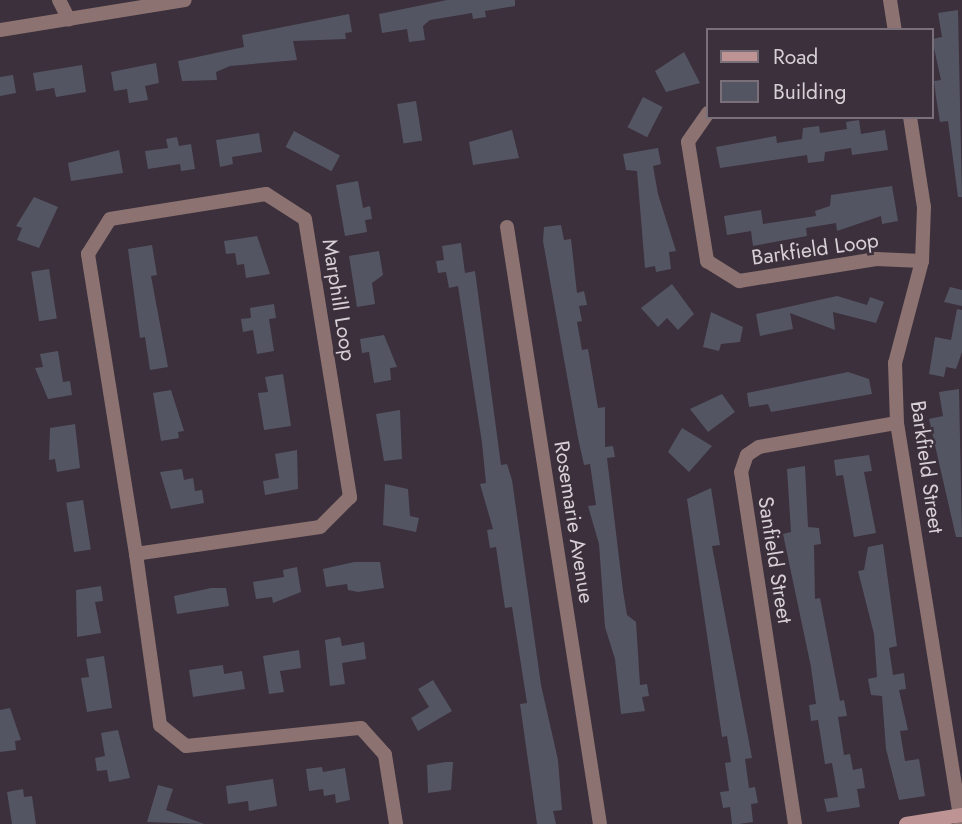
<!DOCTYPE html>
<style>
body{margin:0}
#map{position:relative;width:962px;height:824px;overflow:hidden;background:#3b303b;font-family:Jost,sans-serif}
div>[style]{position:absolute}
.building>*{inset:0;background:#545563;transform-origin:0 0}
.minor>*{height:14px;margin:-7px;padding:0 7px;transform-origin:7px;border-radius:7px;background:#8c7271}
.secondary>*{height:14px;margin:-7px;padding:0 7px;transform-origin:7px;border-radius:7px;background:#bd9493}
span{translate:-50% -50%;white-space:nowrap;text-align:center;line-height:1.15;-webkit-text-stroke:5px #3b303b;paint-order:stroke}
.street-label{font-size:21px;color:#d7d0d6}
.legend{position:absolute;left:706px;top:28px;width:228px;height:91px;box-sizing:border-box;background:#3b303b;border:2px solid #797079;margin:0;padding:9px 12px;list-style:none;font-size:21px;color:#d7d0d6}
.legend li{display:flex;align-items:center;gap:14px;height:35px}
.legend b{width:35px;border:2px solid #797079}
</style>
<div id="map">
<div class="building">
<i style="clip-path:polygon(447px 0,515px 0,515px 6px,485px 11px,486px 17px,473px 19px,472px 13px,430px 20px,423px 26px,425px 40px,409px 42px,407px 29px,382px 33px,379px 14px)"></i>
<i style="clip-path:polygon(958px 10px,962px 197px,958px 197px,948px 121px,940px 122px,936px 97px,934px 81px,941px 80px,932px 39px,942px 37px,938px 13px)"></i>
<i style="clip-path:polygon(349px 14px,352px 32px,345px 33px,346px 39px,293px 41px,297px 60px,230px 66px,216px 72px,217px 80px,182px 81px,178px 61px,244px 47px,242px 35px)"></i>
<i style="clip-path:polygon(684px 52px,700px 83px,666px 92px,655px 71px)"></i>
<i style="clip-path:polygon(156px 63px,159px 83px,145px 86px,148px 100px,129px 103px,127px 89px,114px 91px,111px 72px)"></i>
<i style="clip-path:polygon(82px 65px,86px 92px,56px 97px,54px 88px,36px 91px,33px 73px)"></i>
<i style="clip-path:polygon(13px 75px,16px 93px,0 96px,0 77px)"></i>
<i style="left:643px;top:97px;width:22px;height:34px;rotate:27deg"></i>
<i style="left:416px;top:101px;width:40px;height:19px;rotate:81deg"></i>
<i style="clip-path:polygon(859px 120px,861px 134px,885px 130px,888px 150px,852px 155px,851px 148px,825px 152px,824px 161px,808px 163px,807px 155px,720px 168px,716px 147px,776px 136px,777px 143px,802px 139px,803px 128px,819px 126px,820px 133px,847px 129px,846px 122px)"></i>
<i style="clip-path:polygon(512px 130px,519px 158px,473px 165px,469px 142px)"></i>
<i style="left:294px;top:131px;width:52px;height:18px;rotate:28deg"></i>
<i style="clip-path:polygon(259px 133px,262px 152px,232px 157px,233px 164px,220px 167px,216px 140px)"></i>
<i style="clip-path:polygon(177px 137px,179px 146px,191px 144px,195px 169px,181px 171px,180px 164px,148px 169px,145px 151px,168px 148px,166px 139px)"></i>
<i style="clip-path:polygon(658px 148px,661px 164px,653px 166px,658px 194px,676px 251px,669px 252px,671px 269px,656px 272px,655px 266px,645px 268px,637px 171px,626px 170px,623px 154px)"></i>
<i style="clip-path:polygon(119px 150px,123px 173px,71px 181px,68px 163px)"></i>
<i style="clip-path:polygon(358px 181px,363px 208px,370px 206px,372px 219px,365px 220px,367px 232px,345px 236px,336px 185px)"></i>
<i style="clip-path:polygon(892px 186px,898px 221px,882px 224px,881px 216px,837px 231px,836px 223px,806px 228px,807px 236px,753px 246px,751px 231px,727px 235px,724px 216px,761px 210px,763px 224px,816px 216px,815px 211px,830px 206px,831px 195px)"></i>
<i style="clip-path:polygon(34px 197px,58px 207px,39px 248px,17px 240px,22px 228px,16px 226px)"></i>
<i style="clip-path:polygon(561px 225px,564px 240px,571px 239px,577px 293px,584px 291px,587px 305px,579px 306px,582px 321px,577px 322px,582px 350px,588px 349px,598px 408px,605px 407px,605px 447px,613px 446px,615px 457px,607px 458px,623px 591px,627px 615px,636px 622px,640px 685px,647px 684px,649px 696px,642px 697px,645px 711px,621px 714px,615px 659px,605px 627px,599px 544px,588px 506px,596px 505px,590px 464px,584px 465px,578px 438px,543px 241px,544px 227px)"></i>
<i style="clip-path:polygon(257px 236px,270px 274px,246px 278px,244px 264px,237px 265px,235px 253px,226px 254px,224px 241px)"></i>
<i style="clip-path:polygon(461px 243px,465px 273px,475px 271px,501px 465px,507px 464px,512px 480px,541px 685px,558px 760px,562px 810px,553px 811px,556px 824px,537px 824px,520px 704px,527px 703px,512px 607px,505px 608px,496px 547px,490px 548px,487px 530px,493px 529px,480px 484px,486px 483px,482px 443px,458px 286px,449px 288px,446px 272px,438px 273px,436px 261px,444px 260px,442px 246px)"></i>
<i style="clip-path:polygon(152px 245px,157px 275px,151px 276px,168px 367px,150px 370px,145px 337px,140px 338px,128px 249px)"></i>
<i style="clip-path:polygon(379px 251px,383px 275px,372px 283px,375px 304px,357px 307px,349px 256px)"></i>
<i style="left:49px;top:269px;width:50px;height:18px;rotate:81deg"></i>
<i style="clip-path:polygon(672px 284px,694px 314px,678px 330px,667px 318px,658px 327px,641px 308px)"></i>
<i style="clip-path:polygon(950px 287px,962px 290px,962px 306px,944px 302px)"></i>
<i style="clip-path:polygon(837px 296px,867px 305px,870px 297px,884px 302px,876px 323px,833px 312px,835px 330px,790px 313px,793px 329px,760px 336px,756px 314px)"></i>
<i style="clip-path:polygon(274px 304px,276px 318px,269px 319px,274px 351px,257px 354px,253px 330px,243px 332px,241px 319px,251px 318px,250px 308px)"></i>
<i style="clip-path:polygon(957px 309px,962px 310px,962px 352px,956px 369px,946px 367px,944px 377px,929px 374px,935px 337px,951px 340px)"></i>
<i style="clip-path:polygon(711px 312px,743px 327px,740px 342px,721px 344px,719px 351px,703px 347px)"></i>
<i style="clip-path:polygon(384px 335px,397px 367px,390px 368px,391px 380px,374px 383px,369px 352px,362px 353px,360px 339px)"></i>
<i style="clip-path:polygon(58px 351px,63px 382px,70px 381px,72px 395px,48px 399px,35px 368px,43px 367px,40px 354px)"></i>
<i style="clip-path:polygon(848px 372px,869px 379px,872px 394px,771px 412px,768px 404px,749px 407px,747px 393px)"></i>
<i style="clip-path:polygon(283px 374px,291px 426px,264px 430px,258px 393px,268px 392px,265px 377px)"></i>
<i style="clip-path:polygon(959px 389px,962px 537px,956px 537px,929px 419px,943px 416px,939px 392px)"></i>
<i style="clip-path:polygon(171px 390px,184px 431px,178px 432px,179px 438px,161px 441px,153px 393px)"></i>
<i style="clip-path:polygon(722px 394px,735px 412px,708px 432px,690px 409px)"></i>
<i style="clip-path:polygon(400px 410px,402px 459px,384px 461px,376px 414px)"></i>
<i style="clip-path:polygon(75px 424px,80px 468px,57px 472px,55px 459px,49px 460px,50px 428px)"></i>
<i style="clip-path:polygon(682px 428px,712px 446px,689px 472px,668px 452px)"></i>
<i style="clip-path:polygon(297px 450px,298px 489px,265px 495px,263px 481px,279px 478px,275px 454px)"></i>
<i style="clip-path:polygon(869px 455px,872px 471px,864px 472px,876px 533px,854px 537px,843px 475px,836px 476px,834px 460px)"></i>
<i style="clip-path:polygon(805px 466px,808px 527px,819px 528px,821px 544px,814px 545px,815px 599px,820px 598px,840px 701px,844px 700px,847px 716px,838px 717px,844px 755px,850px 754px,853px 770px,862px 768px,865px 788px,857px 789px,860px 807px,827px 812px,824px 799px,838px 797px,832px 763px,825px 764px,818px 720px,811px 721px,809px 705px,816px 704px,811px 667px,783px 534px,791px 532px,787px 469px)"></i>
<i style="clip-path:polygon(182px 469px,184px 480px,193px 478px,195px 491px,202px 490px,204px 503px,171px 509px,160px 472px)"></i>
<i style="clip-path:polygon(385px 484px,408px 489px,410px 516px,419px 518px,416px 532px,383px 525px)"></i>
<i style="clip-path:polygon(711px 488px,720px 545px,712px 546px,752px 758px,745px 759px,749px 788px,755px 787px,758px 803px,751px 804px,753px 822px,739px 824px,732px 824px,730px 807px,723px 808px,720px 792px,729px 791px,725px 763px,731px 762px,727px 736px,722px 737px,687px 499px)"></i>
<i style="left:83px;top:500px;width:50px;height:17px;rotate:81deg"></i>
<i style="clip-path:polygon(883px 544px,897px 646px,889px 648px,893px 675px,904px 673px,906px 689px,899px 690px,908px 730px,900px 731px,905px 761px,919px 759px,925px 796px,899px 800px,886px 749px,882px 696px,871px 695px,868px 679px,877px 677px,874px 634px,858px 571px,864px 570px,868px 547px)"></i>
<i style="clip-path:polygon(354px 562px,380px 562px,384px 588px,358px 592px,348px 590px,347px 584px,326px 587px,323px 569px)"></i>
<i style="clip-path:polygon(297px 567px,301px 592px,273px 603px,272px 597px,256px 599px,253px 582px,284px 577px,283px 570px)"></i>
<i style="clip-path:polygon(101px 586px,103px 601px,95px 602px,101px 633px,77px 637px,76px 590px)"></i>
<i style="clip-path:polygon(211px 588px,226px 588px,229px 606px,177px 614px,174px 596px)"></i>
<i style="clip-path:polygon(340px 637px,342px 646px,364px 642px,366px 659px,342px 663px,345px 684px,330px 686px,325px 640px)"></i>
<i style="clip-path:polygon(299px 650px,301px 668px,280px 671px,284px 692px,269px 694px,263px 656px)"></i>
<i style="clip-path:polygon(104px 656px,112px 708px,87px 712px,81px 678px,89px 677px,86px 659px)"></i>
<i style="clip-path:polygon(223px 665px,224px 674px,242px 671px,245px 689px,193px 697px,189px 670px)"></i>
<i style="clip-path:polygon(433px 680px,452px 711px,418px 731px,411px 718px,429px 707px,418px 689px)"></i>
<i style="clip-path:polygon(10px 708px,21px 740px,15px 741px,16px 750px,0 752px,0 710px)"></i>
<i style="clip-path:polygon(118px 730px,130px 778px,109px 782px,107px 770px,97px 771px,95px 758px,105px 756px,101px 733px)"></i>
<i style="clip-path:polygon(446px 762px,453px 762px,451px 790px,428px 793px,427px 765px)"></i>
<i style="clip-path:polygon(322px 767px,323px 772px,345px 768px,350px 800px,336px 803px,335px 794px,324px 796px,323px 789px,309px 791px,306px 769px)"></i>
<i style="clip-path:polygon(273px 779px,277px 806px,249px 811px,248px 801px,228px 804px,226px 786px)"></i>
<i style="clip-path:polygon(158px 785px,173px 789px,166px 810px,204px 824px,147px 822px)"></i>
<i style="clip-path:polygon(23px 789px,24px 797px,32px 796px,36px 824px,12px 824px,7px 792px)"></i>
</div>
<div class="minor">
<i style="left:59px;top:0;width:22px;rotate:63deg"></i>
<i style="left:890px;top:0;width:30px;rotate:81deg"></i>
<i style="left:0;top:30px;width:187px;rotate:-9.2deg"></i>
<i style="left:708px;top:113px;width:35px;rotate:125deg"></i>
<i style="left:688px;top:142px;width:121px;rotate:80.9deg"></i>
<i style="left:707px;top:261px;width:38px;rotate:32deg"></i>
<i style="left:739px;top:281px;width:139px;rotate:-9.1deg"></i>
<i style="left:876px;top:259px;width:46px;rotate:2.5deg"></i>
<i style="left:910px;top:117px;width:91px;rotate:81.2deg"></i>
<i style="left:924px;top:207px;width:54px;rotate:92.1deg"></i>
<i style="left:922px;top:261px;width:106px;rotate:104.8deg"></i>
<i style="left:895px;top:363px;width:60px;rotate:88.1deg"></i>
<i style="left:897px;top:423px;width:406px;rotate:80.9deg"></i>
<i style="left:266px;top:194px;width:46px;rotate:32.7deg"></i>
<i style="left:305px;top:219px;width:282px;rotate:80.8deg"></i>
<i style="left:350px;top:497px;width:42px;rotate:135deg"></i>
<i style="left:320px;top:527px;width:186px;rotate:171.7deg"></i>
<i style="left:136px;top:554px;width:304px;rotate:-99.1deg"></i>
<i style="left:88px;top:254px;width:41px;rotate:-57.8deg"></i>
<i style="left:110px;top:219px;width:158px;rotate:-9.1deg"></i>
<i style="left:507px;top:227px;width:604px;rotate:81.15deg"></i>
<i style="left:136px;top:554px;width:173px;rotate:82deg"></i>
<i style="left:160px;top:725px;width:33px;rotate:39deg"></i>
<i style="left:186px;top:746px;width:176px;rotate:-5.9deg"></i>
<i style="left:361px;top:728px;width:36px;rotate:48deg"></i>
<i style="left:385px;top:755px;width:70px;rotate:80.9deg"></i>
<i style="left:795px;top:824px;width:356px;rotate:-98.7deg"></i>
<i style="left:741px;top:472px;width:18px;rotate:-71deg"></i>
<i style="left:747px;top:455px;width:14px;rotate:-34deg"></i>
<i style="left:759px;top:447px;width:140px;rotate:-9.9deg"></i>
</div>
<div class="secondary">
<i style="left:906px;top:824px;width:57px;rotate:-9.1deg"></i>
</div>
<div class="street-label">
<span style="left:815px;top:249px;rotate:-8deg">Barkfield Loop</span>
<span style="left:339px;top:300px;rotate:81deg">Marphill Loop</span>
<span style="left:927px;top:467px;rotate:82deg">Barkfield Street</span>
<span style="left:574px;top:522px;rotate:81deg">Rosemarie Avenue</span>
<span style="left:775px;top:560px;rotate:81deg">Sanfield Street</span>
</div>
<ul class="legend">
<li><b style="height:9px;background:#bd9493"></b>Road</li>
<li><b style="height:19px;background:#545563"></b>Building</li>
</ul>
</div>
